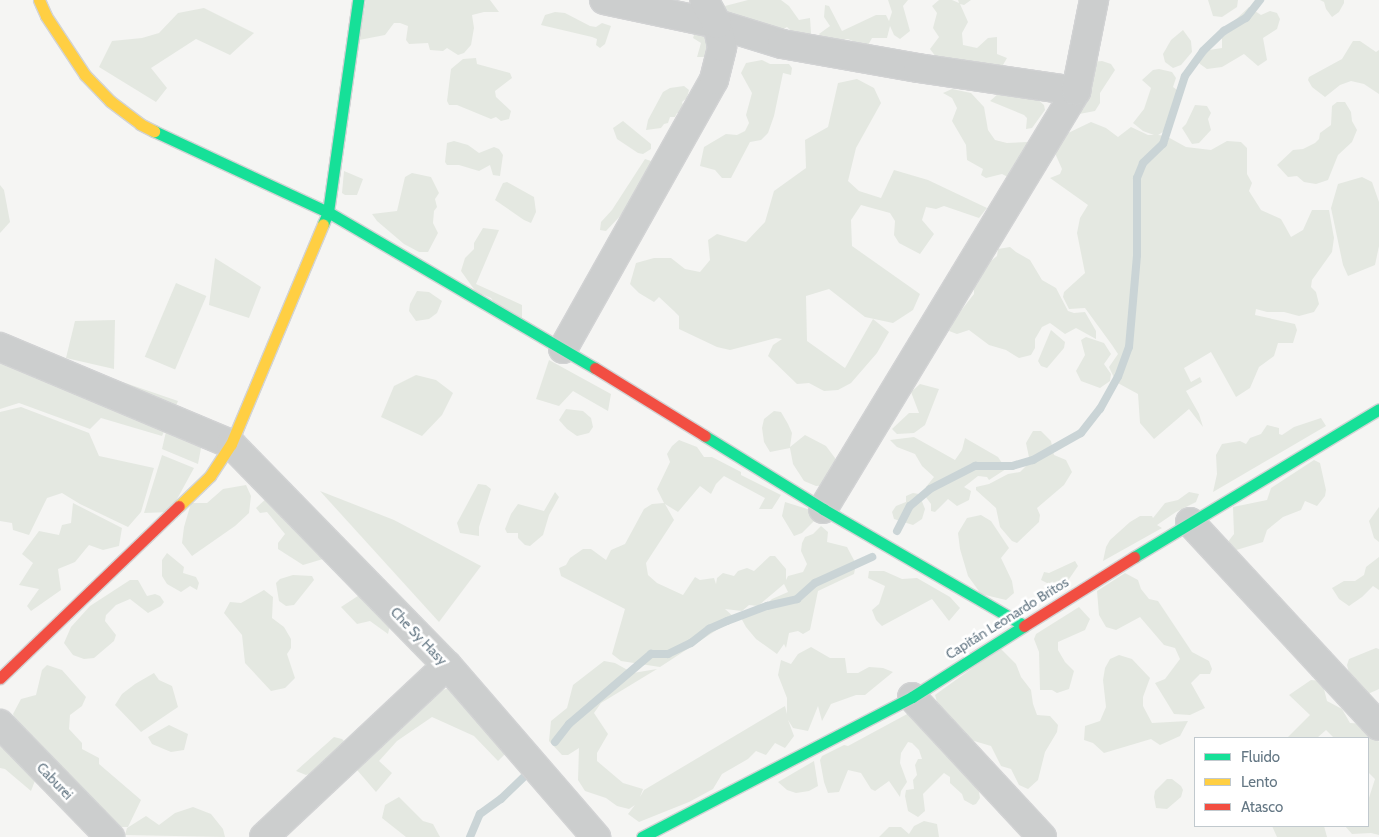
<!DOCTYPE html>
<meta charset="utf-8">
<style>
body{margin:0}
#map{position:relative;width:1379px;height:837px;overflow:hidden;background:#f5f5f3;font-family:Cabin,sans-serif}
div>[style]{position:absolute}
.green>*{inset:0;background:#e4e8e1;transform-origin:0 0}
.stream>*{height:8px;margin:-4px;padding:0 4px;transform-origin:4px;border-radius:4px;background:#cad4d6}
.roads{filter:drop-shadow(1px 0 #d2d3d4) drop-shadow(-1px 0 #d2d3d4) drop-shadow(0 1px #d2d3d4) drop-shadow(0 -1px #d2d3d4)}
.street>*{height:28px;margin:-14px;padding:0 14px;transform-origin:14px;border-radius:14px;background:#cccece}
.fast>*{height:11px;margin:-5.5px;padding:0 5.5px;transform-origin:5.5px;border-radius:5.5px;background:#16e098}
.slow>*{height:11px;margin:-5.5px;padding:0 5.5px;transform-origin:5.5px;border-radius:5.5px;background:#ffcf43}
.jam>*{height:11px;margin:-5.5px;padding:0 5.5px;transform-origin:5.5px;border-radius:5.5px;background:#f24e42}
span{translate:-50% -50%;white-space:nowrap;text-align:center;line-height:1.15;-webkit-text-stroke:5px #fff;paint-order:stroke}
.street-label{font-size:14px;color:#647784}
.legend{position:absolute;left:1194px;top:737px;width:175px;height:90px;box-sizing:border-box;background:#fff;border:1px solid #c1c9ce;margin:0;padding:6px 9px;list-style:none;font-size:15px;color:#647784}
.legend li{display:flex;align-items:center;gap:10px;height:25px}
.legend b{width:25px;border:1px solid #c1c9ce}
</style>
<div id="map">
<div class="green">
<i style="clip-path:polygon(366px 0,490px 0,499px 12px,484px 12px,472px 15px,474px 28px,471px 45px,464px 53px,458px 55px,447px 48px,443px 51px,430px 50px,428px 43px,409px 44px,406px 40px,408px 26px,400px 23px,394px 23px,385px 35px,359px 40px)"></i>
<i style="clip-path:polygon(711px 0,721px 0,725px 6px,748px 0,781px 0,789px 6px,799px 20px,810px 18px,811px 33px,808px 38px,792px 32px,787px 27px,778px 32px,714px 12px)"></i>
<i style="clip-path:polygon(888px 0,908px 0,903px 6px,910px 31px,900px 39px,894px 35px,890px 26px,887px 38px,872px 38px,867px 47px,848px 39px,827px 43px,819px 34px,830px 26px,824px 17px,825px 5px,829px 6px,842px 31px,876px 15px,886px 15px,889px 21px,892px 12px)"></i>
<i style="clip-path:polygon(939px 0,952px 0,959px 3px,958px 0,971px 0,964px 5px,960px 4px,968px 22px,962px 33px,963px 45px,977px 48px,988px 38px,997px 37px,997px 54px,1007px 58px,1000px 70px,936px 57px,930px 49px,939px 37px,933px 28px,937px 13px,932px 6px)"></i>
<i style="clip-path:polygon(1208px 0,1238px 0,1237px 7px,1222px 17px,1213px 16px)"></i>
<i style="clip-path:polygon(1320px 0,1344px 0,1344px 3px,1339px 12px,1332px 17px,1326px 9px,1324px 2px)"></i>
<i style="clip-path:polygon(1249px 7px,1261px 15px,1270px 11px,1277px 13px,1280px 19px,1277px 29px,1263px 38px,1267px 60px,1258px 66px,1244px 54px,1222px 67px,1207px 69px,1200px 64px,1195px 56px,1203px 51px,1222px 48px,1222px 38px,1228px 32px,1230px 25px)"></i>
<i style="clip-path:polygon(204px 8px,254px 33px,230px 55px,196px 39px,151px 68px,167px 88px,156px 102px,99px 67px,112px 41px,142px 38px,159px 33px,178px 13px)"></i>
<i style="clip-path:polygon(555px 12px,565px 13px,590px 26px,596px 27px,602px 23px,611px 26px,605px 44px,600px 48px,596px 45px,597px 39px,592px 37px,541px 25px,545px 15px)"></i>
<i style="clip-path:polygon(708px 28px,710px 57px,697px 57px,701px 43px,693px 38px,695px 32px)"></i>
<i style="clip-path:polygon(1183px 30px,1191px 41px,1192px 52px,1181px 65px,1173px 68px,1165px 62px,1163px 54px,1171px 40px)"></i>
<i style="clip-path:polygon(1353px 41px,1360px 41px,1376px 52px,1379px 50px,1379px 94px,1364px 84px,1351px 81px,1340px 85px,1325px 97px,1312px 87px,1308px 80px,1309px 77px,1342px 59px)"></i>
<i style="clip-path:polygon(476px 58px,477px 64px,510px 73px,512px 78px,495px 91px,496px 97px,511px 111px,509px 119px,501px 121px,496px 117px,491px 119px,457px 105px,449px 105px,447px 101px,451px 69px,463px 59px)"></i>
<i style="clip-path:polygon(762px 60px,770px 64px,789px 64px,792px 68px,791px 75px,783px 73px,774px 116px,768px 133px,761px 140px,750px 142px,731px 178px,722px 178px,715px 170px,700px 166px,704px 147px,726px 134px,737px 135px,745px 131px,749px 123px,746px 115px,752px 93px,741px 73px,746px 63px)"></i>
<i style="clip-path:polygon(1102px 61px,1111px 64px,1115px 70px,1100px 93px,1100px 103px,1095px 111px,1074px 115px,1092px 62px)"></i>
<i style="clip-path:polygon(1159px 69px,1172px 72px,1176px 78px,1173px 87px,1180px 92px,1181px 95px,1176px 114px,1168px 129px,1158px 135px,1166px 136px,1186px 147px,1211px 150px,1227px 141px,1241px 142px,1247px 148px,1247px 174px,1252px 183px,1249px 191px,1261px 210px,1281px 219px,1291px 237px,1303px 230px,1312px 210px,1329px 210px,1334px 238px,1332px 252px,1312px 280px,1311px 287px,1316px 292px,1319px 304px,1314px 312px,1299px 316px,1284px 312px,1267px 312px,1256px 309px,1255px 315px,1295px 324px,1297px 330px,1293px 343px,1278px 343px,1274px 356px,1259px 367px,1250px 388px,1236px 397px,1211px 352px,1184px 368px,1191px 382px,1200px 377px,1202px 382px,1186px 391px,1199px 414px,1203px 427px,1189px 409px,1154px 439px,1140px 423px,1138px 394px,1116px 382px,1109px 367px,1118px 354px,1112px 345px,1085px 308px,1069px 309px,1063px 297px,1064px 292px,1085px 273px,1077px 233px,1080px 218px,1088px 205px,1050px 178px,1060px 174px,1062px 169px,1054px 151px,1066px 134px,1091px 122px,1106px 128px,1118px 137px,1131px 127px,1148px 135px,1154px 135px,1143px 131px,1133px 123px,1144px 109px,1151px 88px,1142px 80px,1153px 70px)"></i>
<i style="clip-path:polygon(857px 79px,874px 88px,881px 103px,856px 148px,848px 181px,859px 191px,881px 198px,894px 170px,928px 180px,987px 208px,979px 218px,944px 206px,936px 209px,926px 207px,922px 220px,934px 234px,920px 254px,899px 243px,894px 235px,895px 221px,890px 213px,861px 205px,851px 220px,852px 246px,920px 294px,913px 310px,893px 323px,865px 317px,829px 289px,806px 296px,807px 341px,845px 368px,873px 319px,889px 332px,877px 353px,851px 383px,838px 390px,824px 391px,809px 383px,797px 384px,768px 356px,773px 345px,782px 339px,776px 338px,730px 350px,717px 347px,679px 329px,679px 316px,674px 311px,659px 297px,654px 302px,639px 293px,630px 284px,636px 263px,654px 258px,671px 258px,685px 269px,700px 272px,710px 260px,708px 240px,717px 234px,746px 242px,765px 222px,774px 191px,806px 168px,805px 140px,828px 127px,838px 83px)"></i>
<i style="clip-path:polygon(684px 86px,689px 90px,687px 98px,682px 102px,684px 108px,681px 113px,677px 113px,675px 117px,670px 117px,668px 123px,664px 124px,661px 128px,646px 130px,648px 120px,663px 92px,670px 88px)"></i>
<i style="clip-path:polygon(1006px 87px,1036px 98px,1044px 105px,1045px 110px,1032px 128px,1026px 129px,1027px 118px,1024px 115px,990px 101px)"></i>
<i style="clip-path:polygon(952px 89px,971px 93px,984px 107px,988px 130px,995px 140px,1007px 143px,1028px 142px,1028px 148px,1008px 177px,1002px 174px,986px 178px,981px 175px,983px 169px,967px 160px,966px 145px,952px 121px,957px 108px,952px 98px,943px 93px)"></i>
<i style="clip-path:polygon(1337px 102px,1345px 102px,1351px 112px,1352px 121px,1357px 130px,1352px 142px,1338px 155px,1328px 180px,1316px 184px,1304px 182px,1297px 176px,1288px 177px,1277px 165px,1293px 150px,1303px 149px,1315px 143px,1319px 139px,1320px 133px,1331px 125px,1332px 106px)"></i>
<i style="clip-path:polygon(1195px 105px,1207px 106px,1211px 113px,1208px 119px,1211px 130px,1199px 143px,1192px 144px,1182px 128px,1186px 124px)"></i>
<i style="clip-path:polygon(623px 121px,651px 144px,651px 149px,643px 154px,638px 153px,617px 139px,613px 128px)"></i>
<i style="clip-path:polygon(454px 141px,468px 145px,479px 153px,494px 147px,499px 149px,503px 155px,500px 176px,493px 175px,490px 165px,479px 171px,459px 165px,447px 165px,445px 162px,447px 143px)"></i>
<i style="clip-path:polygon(645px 159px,651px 161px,651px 169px,624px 212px,606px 231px,600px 230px,601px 222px,612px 210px)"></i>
<i style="clip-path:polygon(344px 171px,363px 179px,357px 195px,345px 195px,342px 193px)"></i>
<i style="clip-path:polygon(412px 173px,431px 177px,439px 193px,435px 199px,437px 207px,434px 211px,433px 223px,438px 233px,428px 252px,419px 252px,404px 244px,377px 221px,372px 214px,397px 211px,405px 177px)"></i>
<i style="clip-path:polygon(1362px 177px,1372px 182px,1379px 202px,1379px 246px,1375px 265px,1348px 276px,1343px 265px,1331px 208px,1338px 184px)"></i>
<i style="clip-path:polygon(507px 182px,534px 197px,536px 212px,531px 223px,524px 220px,495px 200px,503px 183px)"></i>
<i style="clip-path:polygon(0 185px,4px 190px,10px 222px,0 233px)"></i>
<i style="clip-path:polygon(483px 228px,499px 230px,476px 284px,522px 305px,522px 320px,500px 320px,498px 308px,491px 298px,476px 292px,461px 271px,465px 258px,474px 249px,474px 243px)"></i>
<i style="clip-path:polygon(1010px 247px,1016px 252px,1030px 260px,1042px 280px,1056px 288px,1068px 311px,1074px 313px,1085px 312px,1096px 331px,1096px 339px,1076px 328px,1065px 334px,1050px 323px,1042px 327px,1035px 339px,1035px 348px,1031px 355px,1019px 358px,1006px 350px,989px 345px,969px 330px,957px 334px,949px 331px,956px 317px,974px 294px,974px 285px,986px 265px,997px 256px,998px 249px)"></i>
<i style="clip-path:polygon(215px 258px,261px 287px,249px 318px,209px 305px)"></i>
<i style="left:176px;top:283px;width:33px;height:80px;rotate:23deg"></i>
<i style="clip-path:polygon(417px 291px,429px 292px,442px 301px,437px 313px,429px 319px,416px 321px,409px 311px,410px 304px)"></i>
<i style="clip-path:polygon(115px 320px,114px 369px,66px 358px,75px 321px)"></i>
<i style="clip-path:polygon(1051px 330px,1065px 342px,1064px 348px,1047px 368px,1041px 366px,1038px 361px)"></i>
<i style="clip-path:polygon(1086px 337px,1104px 343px,1111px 354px,1104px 364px,1111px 374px,1110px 381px,1100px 388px,1081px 381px,1076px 371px,1085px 355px,1081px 340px)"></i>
<i style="clip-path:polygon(0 340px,178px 401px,172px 415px,205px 427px,198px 464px,162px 449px,168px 423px,162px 436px,101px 418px,90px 429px,19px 403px,0 409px)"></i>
<i style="clip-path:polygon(549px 360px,611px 394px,608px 411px,573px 391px,559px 406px,536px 399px)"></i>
<i style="clip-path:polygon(416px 375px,436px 380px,453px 393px,442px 415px,422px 436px,381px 417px,394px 386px)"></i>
<i style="clip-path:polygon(920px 384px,939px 389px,925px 425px,914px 433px,897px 434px,892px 429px,909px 413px,919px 413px,911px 392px)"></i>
<i style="clip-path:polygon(21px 407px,89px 433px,99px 456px,154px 468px,141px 512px,128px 527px,80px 504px,62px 493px,47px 498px,29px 535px,13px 530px,12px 523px,0 521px,0 412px)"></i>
<i style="clip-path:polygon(566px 409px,583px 411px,591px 418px,593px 427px,589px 433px,577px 436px,567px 429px,559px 420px)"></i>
<i style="clip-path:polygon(774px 411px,781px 412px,788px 424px,792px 433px,790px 447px,805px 435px,826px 446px,835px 458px,839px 471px,829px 485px,816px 486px,804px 481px,793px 464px,790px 448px,770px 452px,764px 442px,762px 428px,764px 419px)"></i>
<i style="clip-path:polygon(1321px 418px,1326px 426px,1213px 492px,1217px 474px,1216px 455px,1222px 444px,1240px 441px,1246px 444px,1250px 438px,1261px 434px,1267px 425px,1279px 428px,1279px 434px,1282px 435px,1294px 427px)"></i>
<i style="clip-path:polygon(1033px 431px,1041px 431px,1051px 441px,1054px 455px,1066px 460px,1072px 472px,1064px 485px,1037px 508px,1040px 515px,1039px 522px,1017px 543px,1012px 541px,1000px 527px,996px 508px,976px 490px,976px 487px,989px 484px,1008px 474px,1020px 472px,1030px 462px,1026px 443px)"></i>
<i style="clip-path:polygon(914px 437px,955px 460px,962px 450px,965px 438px,998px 457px,1006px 469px,989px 480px,987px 477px,978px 476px,964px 487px,971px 491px,969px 500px,957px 506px,948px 499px,935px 512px,931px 511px,931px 504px,922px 492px,934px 477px,922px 466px,915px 454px,897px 447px,890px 440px)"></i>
<i style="clip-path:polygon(679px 440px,697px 447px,704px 457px,712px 457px,741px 472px,741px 475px,781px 495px,772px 509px,759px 509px,765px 498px,724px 476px,716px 484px,711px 494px,700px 486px,678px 512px,665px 504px,674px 520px,646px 563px,648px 575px,657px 583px,683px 595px,695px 577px,700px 580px,714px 578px,716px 584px,717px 578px,723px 573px,734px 576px,738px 571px,747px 568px,754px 571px,770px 556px,775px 556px,786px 569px,786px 580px,788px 576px,803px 572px,807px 564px,801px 551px,802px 543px,805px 537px,813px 534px,821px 526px,828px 532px,827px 542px,847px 547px,856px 564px,854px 574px,818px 591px,810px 630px,803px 634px,798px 631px,789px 633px,786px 648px,784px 644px,777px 654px,756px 639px,746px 627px,740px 616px,762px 608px,772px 599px,788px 592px,784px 584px,758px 606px,749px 605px,742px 611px,725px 609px,735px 618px,660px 667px,621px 661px,612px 654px,625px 609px,561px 576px,559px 568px,566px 565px,570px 558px,583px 549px,591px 549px,606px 560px,611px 550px,625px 544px,644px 509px,652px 504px,664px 503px,657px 489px,670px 462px,667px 454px,672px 446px)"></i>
<i style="clip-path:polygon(162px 455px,194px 468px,170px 512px,144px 513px)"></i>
<i style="clip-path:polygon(1314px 460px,1320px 463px,1326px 490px,1325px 496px,1317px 506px,1305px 501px,1301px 510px,1283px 517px,1267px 530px,1263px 542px,1233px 551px,1227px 543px,1234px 534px,1233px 507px,1267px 500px,1271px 488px)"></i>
<i style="clip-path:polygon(478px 484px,486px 485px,491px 489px,479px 527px,479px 536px,460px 533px,457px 523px)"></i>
<i style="clip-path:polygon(246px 485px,251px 496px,249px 513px,235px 526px,192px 556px,182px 543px,184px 527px,191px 503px,207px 503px,223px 489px)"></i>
<i style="clip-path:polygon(320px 491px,394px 520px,481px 566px,439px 622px)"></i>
<i style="clip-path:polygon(555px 492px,559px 497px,549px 515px,543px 535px,530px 546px,525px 545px,518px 538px,518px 533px,507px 533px,505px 529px,511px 514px,518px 504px,544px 511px)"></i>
<i style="clip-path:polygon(1189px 492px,1199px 494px,1196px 502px,1176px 512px,1157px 525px,1162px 528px,1103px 561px,1106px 547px,1110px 540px,1130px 522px,1140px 516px,1152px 516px,1153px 518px,1165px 503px,1178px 500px)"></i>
<i style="clip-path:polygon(913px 493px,919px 494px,925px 509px,922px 519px,913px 525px,894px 519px,892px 512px,896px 506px,906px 502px,906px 496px)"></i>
<i style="clip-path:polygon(268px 497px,325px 554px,323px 559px,303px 565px,278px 549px,278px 543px,285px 534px,267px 512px,260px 513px,256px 508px)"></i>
<i style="clip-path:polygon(785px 502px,817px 512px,815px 520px,802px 533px,794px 536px,782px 516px)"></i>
<i style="clip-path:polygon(73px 503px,122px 528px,119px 546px,103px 550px,89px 545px,75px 562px,58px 569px,61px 590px,31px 611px,27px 606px,39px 589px,19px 585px,33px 563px,22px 554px,39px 531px,59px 535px,62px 525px,71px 523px)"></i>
<i style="clip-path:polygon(1379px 507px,1379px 542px,1374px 538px,1369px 521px)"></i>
<i style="clip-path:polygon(981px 515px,991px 521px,1009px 548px,1001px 558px,1012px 581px,1014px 593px,1006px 600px,981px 594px,968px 576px,960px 549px,958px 533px,967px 518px)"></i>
<i style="clip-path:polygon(167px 553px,184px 567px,183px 573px,196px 577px,199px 583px,197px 590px,190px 586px,181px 592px,167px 584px,162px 576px,162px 560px)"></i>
<i style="clip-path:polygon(1379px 557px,1379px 590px,1373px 586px,1362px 597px,1349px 606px,1339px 599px,1332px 588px,1344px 581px,1355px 581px,1364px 575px,1366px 567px)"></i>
<i style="clip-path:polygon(1075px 561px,1078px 566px,1067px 582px,1047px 583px,1041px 580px,1044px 572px,1049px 573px)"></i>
<i style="clip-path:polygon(869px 571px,884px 571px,902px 579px,917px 578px,950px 597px,960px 608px,949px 621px,932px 599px,882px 626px,876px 620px,872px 610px,879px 604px,885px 586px,868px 578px)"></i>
<i style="clip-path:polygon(1125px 573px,1138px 580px,1141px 589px,1149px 599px,1158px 601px,1192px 652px,1209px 661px,1212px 669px,1210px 674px,1200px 674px,1191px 683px,1205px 708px,1190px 715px,1174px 714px,1155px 683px,1165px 679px,1180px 659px,1175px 648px,1164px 645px,1140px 617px,1116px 630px,1106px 627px,1099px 615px,1097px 591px)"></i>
<i style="clip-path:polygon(293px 575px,312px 576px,314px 580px,294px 605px,286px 606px,279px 601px,276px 583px,280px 579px)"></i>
<i style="clip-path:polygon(130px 580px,138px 580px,147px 596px,155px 594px,160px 596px,164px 602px,161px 606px,148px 613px,130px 599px,116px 605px,106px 615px,105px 621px,116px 635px,114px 641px,94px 658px,84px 659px,73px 655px,64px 643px,71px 627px,90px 606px)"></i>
<i style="clip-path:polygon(264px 590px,273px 597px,272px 618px,284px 627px,291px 639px,291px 648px,287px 654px,295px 678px,285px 688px,271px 691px,245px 663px,242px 635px,224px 613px,230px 602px,241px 603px)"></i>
<i style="clip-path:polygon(364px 592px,391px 621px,388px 634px,370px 621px,357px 624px,341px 607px)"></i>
<i style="clip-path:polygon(1079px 607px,1090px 619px,1085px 630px,1058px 642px,1058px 650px,1065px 662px,1074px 671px,1069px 689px,1057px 693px,1052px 690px,1040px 690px,1039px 652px,1034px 639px,1036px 634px)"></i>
<i style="clip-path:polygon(811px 647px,830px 658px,845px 658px,847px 673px,858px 673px,869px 667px,883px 668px,893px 672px,865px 695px,856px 695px,831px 704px,822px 721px,818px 706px,808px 731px,793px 728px,788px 720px,794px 736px,785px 748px,775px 743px,766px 755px,756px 751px,748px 759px,722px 774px,713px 789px,689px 802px,639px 822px,628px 814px,635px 805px,629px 809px,617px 806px,606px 798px,585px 791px,578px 780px,579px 748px,568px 755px,562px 755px,549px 741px,551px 721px,567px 708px,573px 685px,604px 661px,615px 663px,633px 673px,657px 669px,601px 703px,594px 713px,608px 734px,597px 753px,597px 761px,623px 783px,643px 789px,640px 797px,644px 790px,785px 706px,787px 714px,787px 698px,778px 675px,781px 660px,791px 664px,798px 654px)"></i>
<i style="clip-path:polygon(1000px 648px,1016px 664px,1021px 677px,1031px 690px,1033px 704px,1037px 715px,1050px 716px,1058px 725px,1057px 732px,1045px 752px,1038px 780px,1028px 789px,1019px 785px,1011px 769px,1001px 766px,991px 746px,964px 738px,939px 709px,935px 695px)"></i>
<i style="clip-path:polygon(1376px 648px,1379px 649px,1379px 689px,1368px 694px,1351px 681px,1347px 665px,1349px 659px)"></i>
<i style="clip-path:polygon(1119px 655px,1132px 659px,1150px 678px,1143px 697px,1143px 706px,1152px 723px,1188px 721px,1180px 736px,1160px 745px,1151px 739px,1104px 753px,1093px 743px,1084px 740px,1085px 726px,1100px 721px,1106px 707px,1103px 680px,1105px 668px,1110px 659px)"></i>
<i style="clip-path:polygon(47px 665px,62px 670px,86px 697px,82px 706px,70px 715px,69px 729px,82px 743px,82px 749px,99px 758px,99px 764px,141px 800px,128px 827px,120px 827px,98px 815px,90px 796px,81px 790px,16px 723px,13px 714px,21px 699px,36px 695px,42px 670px)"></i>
<i style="clip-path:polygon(154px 673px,159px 680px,172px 686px,178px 707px,141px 732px,115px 705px,122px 694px,135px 684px)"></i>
<i style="clip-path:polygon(1311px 680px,1322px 681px,1327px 701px,1342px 709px,1350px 723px,1366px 724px,1379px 742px,1379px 835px,1371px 833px,1352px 834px,1345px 826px,1368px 826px,1368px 801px,1375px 779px,1368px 772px,1368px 738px,1334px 738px,1326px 730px,1317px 738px,1287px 738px,1310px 715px,1289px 695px)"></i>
<i style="clip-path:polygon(468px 681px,521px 738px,498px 761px,474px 736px,432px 717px,397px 741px,379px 761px,392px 773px,376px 792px,351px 763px,424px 697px)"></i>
<i style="clip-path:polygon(909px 713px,937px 740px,938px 745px,945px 753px,978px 786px,980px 798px,976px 804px,973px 805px,964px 800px,962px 794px,950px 783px,950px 777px,944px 773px,923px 794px,925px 811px,918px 817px,908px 811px,905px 796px,906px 790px,914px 789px,913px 780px,917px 775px,915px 765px,918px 759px,922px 759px,919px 750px,912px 743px,908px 742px,901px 753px,900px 763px,907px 782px,901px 791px,900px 797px,889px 781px,875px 791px,871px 789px,861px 773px,848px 770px,839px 792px,828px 793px,824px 782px,820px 760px,822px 756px,844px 745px,848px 746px)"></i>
<i style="clip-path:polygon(169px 725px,188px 734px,184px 750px,171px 752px,152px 744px,148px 737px)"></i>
<i style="clip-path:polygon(334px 737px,342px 739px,348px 745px,318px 771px,306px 775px,296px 771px)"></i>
<i style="clip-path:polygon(0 744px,36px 778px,31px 791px,5px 769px,0 768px)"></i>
<i style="clip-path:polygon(814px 761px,818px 786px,809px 791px,796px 793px,787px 790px,778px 782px)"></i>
<i style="clip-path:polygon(1167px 779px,1172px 779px,1181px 786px,1183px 790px,1181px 797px,1167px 809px,1156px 808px,1154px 797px,1155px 791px)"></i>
<i style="clip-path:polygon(399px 797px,423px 821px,433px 824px,440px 837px,406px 837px,382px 818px,385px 805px)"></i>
<i style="clip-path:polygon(193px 807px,211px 814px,223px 829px,225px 837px,125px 835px,127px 828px,146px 816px,159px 825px,175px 813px)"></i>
<i style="clip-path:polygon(924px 821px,937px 824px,939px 837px,879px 837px,889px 827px,901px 827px,909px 834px,914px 826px)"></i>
<i style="clip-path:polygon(1272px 826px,1324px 826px,1327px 837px,1277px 837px)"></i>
</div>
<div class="stream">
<i style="left:897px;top:531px;width:28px;rotate:-63deg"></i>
<i style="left:910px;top:506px;width:26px;rotate:-40deg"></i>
<i style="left:930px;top:489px;width:51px;rotate:-27.1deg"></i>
<i style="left:975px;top:466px;width:37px"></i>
<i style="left:1012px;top:466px;width:22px;rotate:-16deg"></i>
<i style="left:1033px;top:460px;width:55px;rotate:-29.4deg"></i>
<i style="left:1081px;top:433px;width:31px;rotate:-52deg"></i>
<i style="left:1100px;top:409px;width:37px;rotate:-61deg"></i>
<i style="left:1118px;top:377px;width:32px;rotate:-70deg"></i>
<i style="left:1129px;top:347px;width:92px;rotate:-85deg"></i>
<i style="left:1137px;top:255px;width:77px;rotate:-90deg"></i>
<i style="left:1137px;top:178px;width:16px;rotate:-68deg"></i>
<i style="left:1143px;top:163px;width:28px;rotate:-44deg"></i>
<i style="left:1163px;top:144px;width:71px;rotate:-72.1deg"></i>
<i style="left:1185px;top:76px;width:31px;rotate:-54deg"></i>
<i style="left:1203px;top:51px;width:29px;rotate:-44deg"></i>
<i style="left:1224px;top:31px;width:26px;rotate:-31deg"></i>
<i style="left:1246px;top:18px;width:23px;rotate:-52deg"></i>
<i style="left:555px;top:742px;width:23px;rotate:-52deg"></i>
<i style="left:569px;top:724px;width:108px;rotate:-40.5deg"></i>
<i style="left:651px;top:654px;width:17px"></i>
<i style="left:668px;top:654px;width:25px;rotate:-26deg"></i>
<i style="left:691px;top:643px;width:23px;rotate:-38deg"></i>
<i style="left:709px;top:629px;width:20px;rotate:-24deg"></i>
<i style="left:727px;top:621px;width:43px;rotate:-20.6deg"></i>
<i style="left:767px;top:606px;width:31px;rotate:-13deg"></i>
<i style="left:797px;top:599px;width:24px;rotate:-42deg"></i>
<i style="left:815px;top:583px;width:63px;rotate:-24.5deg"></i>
<i style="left:470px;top:837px;width:25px;rotate:-67deg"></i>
<i style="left:480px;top:814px;width:26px;rotate:-36deg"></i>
<i style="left:501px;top:799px;width:42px;rotate:-44deg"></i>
</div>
<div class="roads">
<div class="street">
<i style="left:604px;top:0;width:116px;rotate:12deg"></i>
<i style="left:717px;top:24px;width:68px;rotate:17.1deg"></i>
<i style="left:782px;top:44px;width:138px;rotate:10deg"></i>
<i style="left:918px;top:68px;width:160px;rotate:8.3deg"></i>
<i style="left:0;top:347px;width:251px;rotate:22.8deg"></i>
<i style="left:231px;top:444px;width:309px;rotate:45.7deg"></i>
<i style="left:447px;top:665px;width:228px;rotate:49.1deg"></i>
<i style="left:563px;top:349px;width:308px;rotate:-60.7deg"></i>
<i style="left:714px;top:80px;width:34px;rotate:-76deg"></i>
<i style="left:722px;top:47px;width:24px;rotate:-102deg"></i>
<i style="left:717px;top:24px;width:27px;rotate:-118deg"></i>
<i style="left:823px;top:509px;width:489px;rotate:-58.8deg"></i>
<i style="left:1076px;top:91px;width:93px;rotate:-78.8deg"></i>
<i style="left:1190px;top:522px;width:278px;rotate:47.2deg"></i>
<i style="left:912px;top:697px;width:191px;rotate:47.1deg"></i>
<i style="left:0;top:724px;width:158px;rotate:45.8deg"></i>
<i style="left:264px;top:837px;width:251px;rotate:-43.2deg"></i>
</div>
<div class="fast">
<i style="left:154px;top:131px;width:192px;rotate:25deg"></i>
<i style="left:328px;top:212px;width:309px;rotate:30.3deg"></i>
<i style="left:323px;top:224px;width:13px;rotate:-67deg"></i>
<i style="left:328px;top:212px;width:214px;rotate:-81.9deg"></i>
<i style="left:705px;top:436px;width:139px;rotate:31.7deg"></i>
<i style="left:823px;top:509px;width:231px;rotate:30.1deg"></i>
<i style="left:1134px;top:557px;width:286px;rotate:-31.1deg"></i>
<i style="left:642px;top:837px;width:304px;rotate:-27.4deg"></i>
<i style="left:912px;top:697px;width:133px;rotate:-32.4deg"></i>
</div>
<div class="slow">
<i style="left:39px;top:0;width:17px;rotate:66deg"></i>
<i style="left:46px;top:16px;width:71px;rotate:56.5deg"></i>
<i style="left:85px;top:75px;width:36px;rotate:46deg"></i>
<i style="left:110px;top:101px;width:38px;rotate:37deg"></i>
<i style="left:140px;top:124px;width:16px;rotate:27deg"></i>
<i style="left:179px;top:506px;width:43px;rotate:-44.1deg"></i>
<i style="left:210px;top:476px;width:38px;rotate:-57deg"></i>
<i style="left:231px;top:444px;width:238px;rotate:-67.3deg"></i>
</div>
<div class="jam">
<i style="left:595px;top:368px;width:129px;rotate:31.7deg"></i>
<i style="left:1024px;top:626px;width:130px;rotate:-32.1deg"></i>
<i style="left:0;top:678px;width:248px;rotate:-43.9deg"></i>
</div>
</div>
<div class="street-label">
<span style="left:1007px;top:618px;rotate:-32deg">Capitán Leonardo Britos</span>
<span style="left:419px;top:636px;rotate:46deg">Che Sy Hasy</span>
<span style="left:55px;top:781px;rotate:46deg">Caburei</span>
</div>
<ul class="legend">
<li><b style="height:6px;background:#16e098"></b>Fluido</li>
<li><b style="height:6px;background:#ffcf43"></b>Lento</li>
<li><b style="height:6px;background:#f24e42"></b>Atasco</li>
</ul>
</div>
